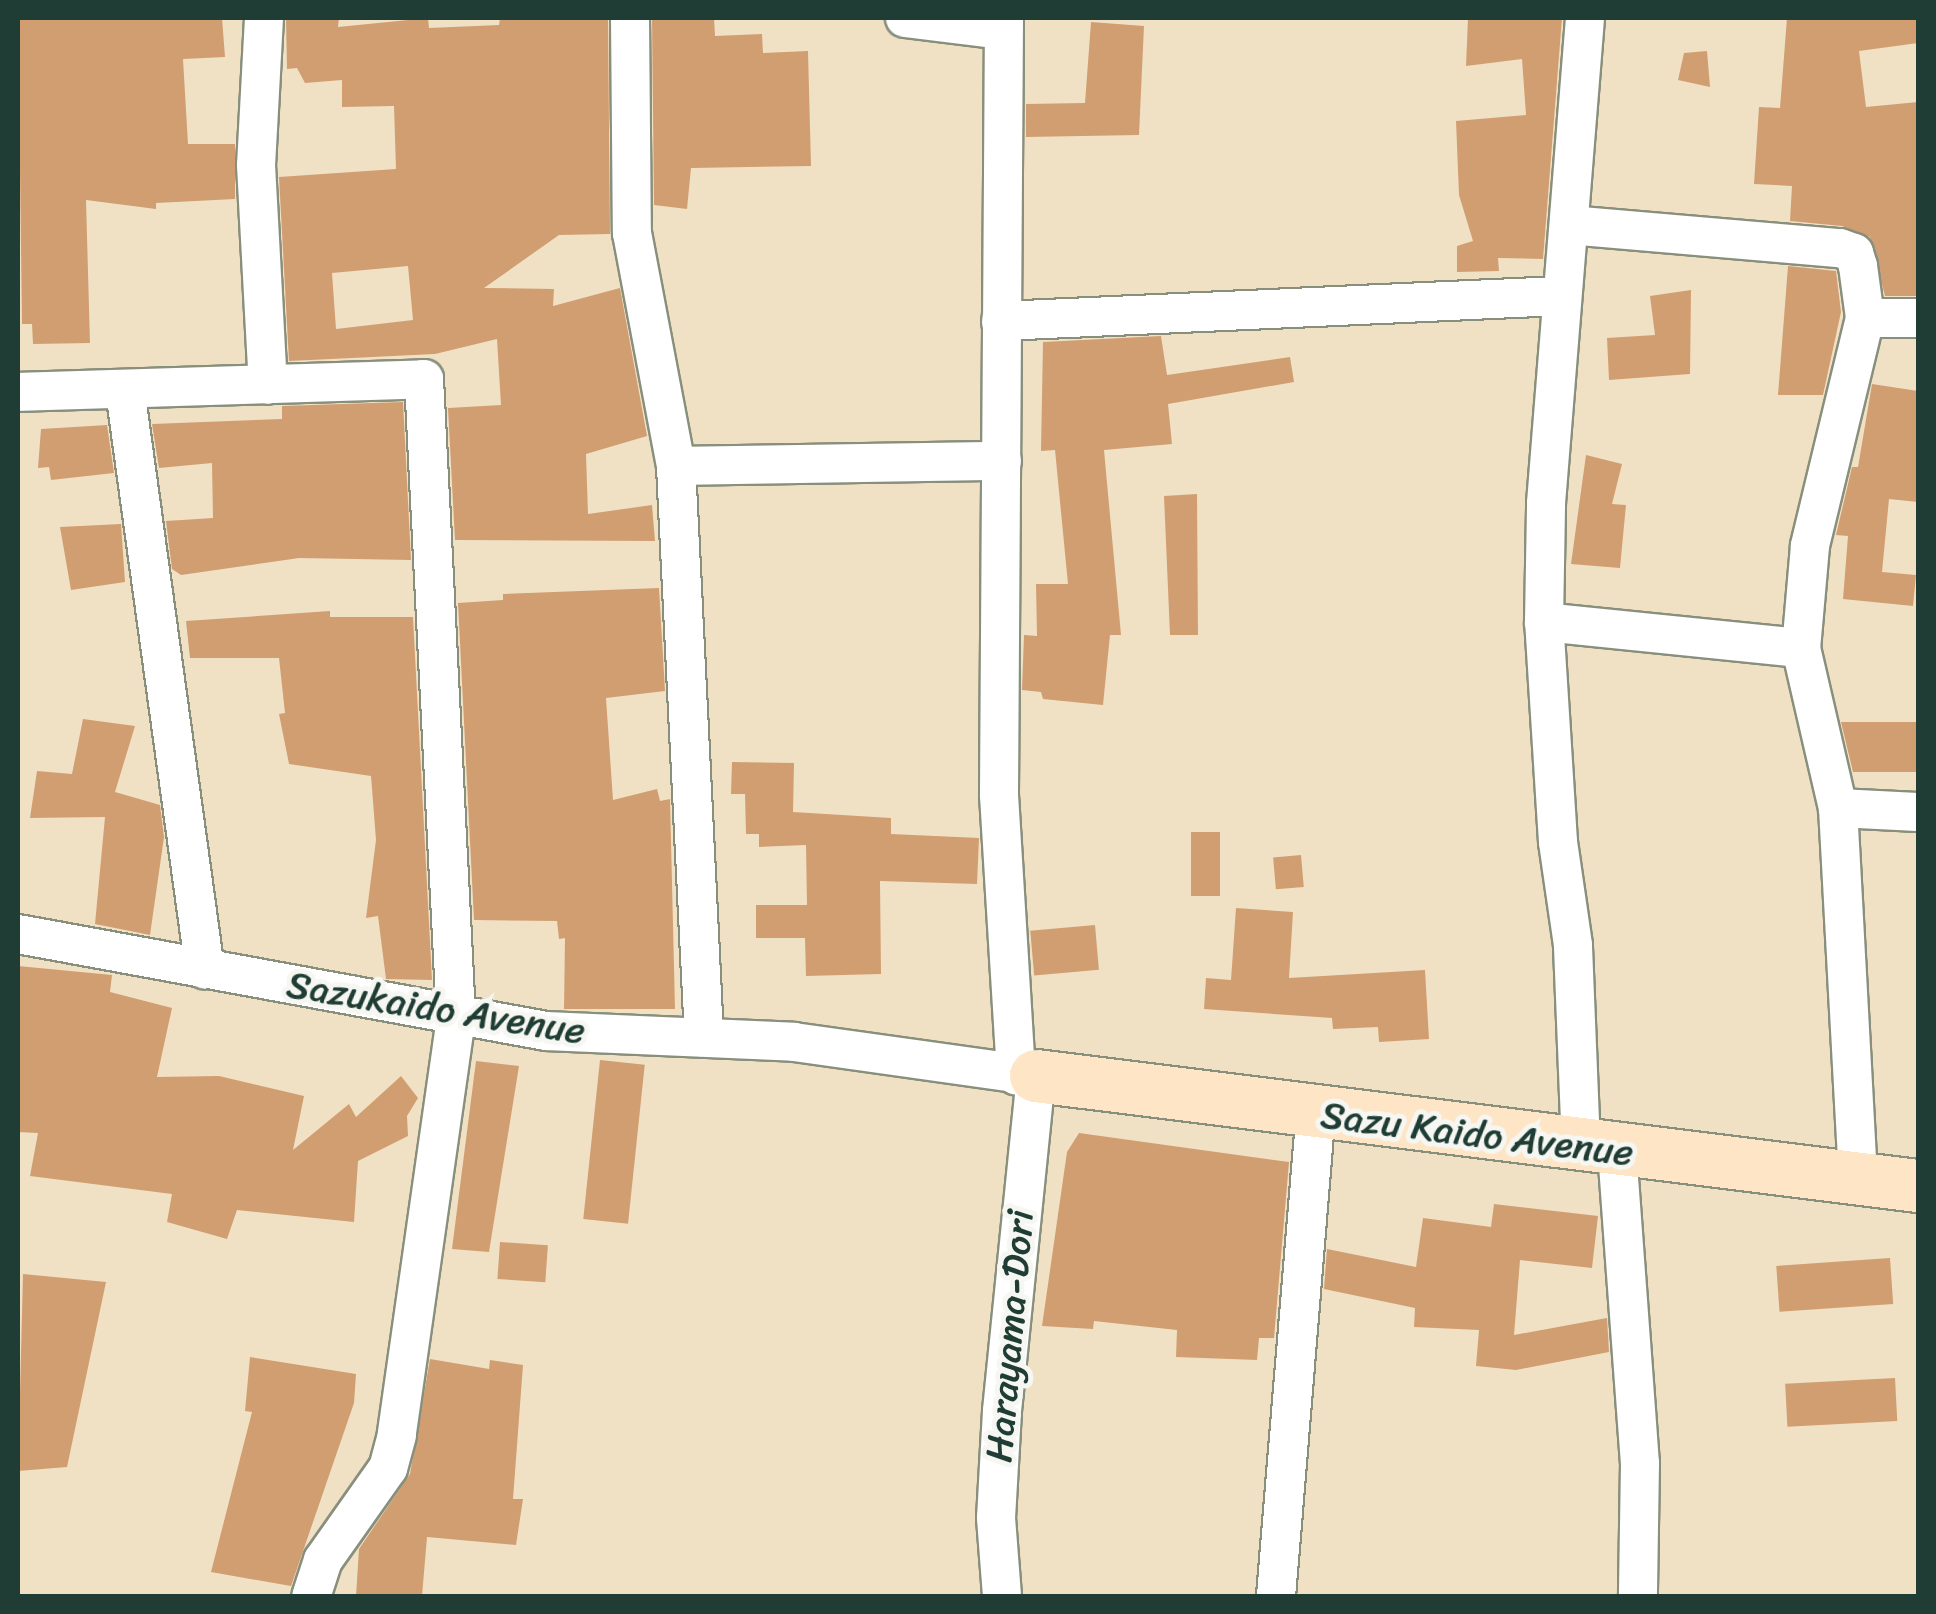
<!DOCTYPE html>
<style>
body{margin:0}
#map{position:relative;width:1936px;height:1614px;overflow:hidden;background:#f0e1c5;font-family:Sriracha,sans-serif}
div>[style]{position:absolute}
.building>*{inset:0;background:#d19e71;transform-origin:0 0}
.roads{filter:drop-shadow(2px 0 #888f7c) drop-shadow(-2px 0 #888f7c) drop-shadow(0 2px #888f7c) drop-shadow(0 -2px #888f7c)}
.street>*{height:38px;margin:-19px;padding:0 19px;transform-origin:19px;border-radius:19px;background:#fff}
.secondary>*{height:52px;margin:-26px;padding:0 26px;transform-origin:26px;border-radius:26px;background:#fde5c5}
span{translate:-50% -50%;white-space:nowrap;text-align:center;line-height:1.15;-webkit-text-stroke:10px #f6f6f2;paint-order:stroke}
.street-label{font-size:38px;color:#1f3d34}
.frame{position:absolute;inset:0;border:20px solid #1f3d34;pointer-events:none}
</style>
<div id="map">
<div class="building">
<i style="clip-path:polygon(18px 18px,222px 18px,225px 57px,183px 59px,188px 144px,235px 144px,235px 199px,156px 203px,156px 209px,86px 200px,90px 343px,33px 344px,32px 324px,22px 324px)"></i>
<i style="clip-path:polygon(evenodd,286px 18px,339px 18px,338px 27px,428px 18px,429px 28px,499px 25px,500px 18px,608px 18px,610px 234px,559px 235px,484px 288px,554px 289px,553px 306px,620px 288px,647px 436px,586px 454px,588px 514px,652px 505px,655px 541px,455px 540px,448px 408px,501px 405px,497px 339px,435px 354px,289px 361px,279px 177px,396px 169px,394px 106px,342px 107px,342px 80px,305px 83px,297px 68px,287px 69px,286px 18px,408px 266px,413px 320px,336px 329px,332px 273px,408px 266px)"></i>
<i style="clip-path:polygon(652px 18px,714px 18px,715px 36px,762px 34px,763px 53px,808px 51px,811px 166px,691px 168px,687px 209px,654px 205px)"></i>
<i style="clip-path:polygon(1468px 18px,1562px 18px,1543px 259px,1498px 258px,1499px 271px,1457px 272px,1457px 246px,1473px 241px,1459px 195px,1456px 121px,1526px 115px,1522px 59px,1466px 66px)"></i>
<i style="clip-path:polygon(1787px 18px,1918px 18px,1918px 43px,1859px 51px,1866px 107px,1918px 102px,1918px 296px,1885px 296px,1870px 237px,1842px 226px,1790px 221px,1792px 186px,1754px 184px,1759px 107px,1780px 108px)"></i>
<i style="clip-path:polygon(1091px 22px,1144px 26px,1139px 135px,1026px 137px,1026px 104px,1085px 103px)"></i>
<i style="clip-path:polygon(1707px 51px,1710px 87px,1678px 80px,1684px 53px)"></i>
<i style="clip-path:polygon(1788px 266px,1836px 271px,1841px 312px,1823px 395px,1778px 395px)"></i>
<i style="clip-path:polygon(1691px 290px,1690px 374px,1609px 380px,1607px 338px,1655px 335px,1650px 296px)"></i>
<i style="clip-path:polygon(1161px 336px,1167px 375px,1290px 357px,1294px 382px,1168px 404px,1172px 444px,1104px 450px,1121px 635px,1110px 635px,1103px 705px,1043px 699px,1041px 692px,1022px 690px,1024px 635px,1037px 636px,1036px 584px,1068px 584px,1055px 450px,1041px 451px,1043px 342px)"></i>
<i style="clip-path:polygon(1872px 384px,1918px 391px,1918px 502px,1889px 499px,1882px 572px,1916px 575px,1913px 606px,1843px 599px,1848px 536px,1836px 535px,1852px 467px,1858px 467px)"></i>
<i style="clip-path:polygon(403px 402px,411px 560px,299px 558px,181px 575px,172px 569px,166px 521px,213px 518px,212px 463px,159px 468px,152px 424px,282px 419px,282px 406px)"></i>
<i style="clip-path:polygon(107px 425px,114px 473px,51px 480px,49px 467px,38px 468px,41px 429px)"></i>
<i style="clip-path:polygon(1586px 455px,1622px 464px,1612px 504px,1626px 505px,1620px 568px,1571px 564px)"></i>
<i style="clip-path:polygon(1197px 494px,1198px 635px,1170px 635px,1164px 496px)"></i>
<i style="clip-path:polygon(121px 524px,125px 582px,71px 590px,60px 527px)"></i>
<i style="clip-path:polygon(659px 588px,665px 691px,606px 698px,613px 800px,657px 789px,660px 801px,670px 799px,675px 1009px,564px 1009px,565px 938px,559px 939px,557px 921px,474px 920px,458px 603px,503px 600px,503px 594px)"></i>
<i style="clip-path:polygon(330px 611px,330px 617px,413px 617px,432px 980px,386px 979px,378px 916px,366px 918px,376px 840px,371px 776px,289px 764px,279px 714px,285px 713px,279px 658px,190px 658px,186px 621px)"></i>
<i style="clip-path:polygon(83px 719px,135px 726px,115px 792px,160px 805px,164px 837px,150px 935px,95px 924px,105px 817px,30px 818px,37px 771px,72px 774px)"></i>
<i style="clip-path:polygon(1841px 722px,1918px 722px,1918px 772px,1853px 772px)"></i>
<i style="clip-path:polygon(732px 762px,794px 763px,793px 812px,891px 818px,891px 834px,979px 838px,977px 884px,880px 881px,881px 974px,806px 976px,805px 938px,756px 938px,756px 905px,807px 905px,806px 845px,759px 847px,759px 834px,746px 834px,745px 794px,731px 794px)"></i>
<i style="left:1191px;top:832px;width:29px;height:64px"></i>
<i style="left:1301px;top:855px;width:32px;height:28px;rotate:85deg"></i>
<i style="clip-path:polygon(1236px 908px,1293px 912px,1289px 978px,1425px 970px,1429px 1039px,1379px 1042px,1378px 1027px,1333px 1029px,1332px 1018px,1204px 1009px,1206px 978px,1231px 980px)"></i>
<i style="left:1095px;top:925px;width:45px;height:65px;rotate:85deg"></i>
<i style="clip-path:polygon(18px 966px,112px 975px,110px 992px,172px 1008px,157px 1077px,219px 1076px,304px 1096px,293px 1150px,349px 1104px,356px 1117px,401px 1076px,418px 1098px,407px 1116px,408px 1136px,358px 1161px,354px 1222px,237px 1210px,227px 1239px,167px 1222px,172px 1194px,30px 1176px,38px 1133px,18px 1132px)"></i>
<i style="left:600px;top:1060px;width:45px;height:160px;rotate:6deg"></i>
<i style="clip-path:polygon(476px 1061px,519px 1066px,489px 1252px,452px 1249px)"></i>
<i style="clip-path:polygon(1079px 1133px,1289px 1162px,1274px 1338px,1259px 1338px,1257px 1360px,1176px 1357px,1177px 1330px,1094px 1321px,1093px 1329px,1042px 1326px,1067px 1152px)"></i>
<i style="clip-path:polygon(1494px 1204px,1598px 1216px,1592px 1268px,1520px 1260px,1514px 1335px,1607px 1318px,1609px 1352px,1516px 1370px,1476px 1366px,1479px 1330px,1414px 1327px,1415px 1308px,1324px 1289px,1327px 1249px,1416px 1267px,1423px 1218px,1491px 1227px)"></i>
<i style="left:500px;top:1242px;width:48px;height:37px;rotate:4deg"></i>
<i style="left:1890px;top:1258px;width:46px;height:114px;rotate:86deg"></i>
<i style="clip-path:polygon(23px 1274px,106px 1282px,67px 1467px,18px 1471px)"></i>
<i style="clip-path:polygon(250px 1357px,356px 1374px,354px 1403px,291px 1586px,211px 1572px,252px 1412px,245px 1411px)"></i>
<i style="clip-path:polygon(430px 1359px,489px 1369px,490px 1360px,523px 1365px,513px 1499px,523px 1499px,516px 1545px,427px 1537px,422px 1596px,356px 1596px,359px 1549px,410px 1474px)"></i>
<i style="left:1895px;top:1378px;width:43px;height:110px;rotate:87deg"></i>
</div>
<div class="roads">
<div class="street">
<i style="left:264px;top:18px;width:147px;rotate:93.1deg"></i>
<i style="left:256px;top:165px;width:220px;rotate:86.9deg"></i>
<i style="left:630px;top:18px;width:215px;rotate:89.5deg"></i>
<i style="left:632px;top:233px;width:237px;rotate:79.3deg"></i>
<i style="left:676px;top:466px;width:572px;rotate:87.19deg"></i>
<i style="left:905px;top:18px;width:99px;rotate:7deg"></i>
<i style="left:1004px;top:18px;width:777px;rotate:90.37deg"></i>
<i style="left:999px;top:795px;width:281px;rotate:86.5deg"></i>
<i style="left:1569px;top:225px;width:272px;rotate:4.9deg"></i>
<i style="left:1840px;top:248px;width:15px;rotate:20deg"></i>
<i style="left:1854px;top:253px;width:14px;rotate:73deg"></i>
<i style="left:1858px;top:266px;width:52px;rotate:82.3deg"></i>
<i style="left:1865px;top:318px;width:235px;rotate:103.6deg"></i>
<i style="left:1810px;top:546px;width:102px;rotate:95deg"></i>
<i style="left:1801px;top:648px;width:164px;rotate:77deg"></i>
<i style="left:1838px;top:808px;width:372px;rotate:86.9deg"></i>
<i style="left:1865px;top:318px;width:53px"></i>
<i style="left:1001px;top:321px;width:561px;rotate:-2.56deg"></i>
<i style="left:125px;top:390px;width:585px;rotate:82.15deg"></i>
<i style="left:18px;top:392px;width:406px;rotate:-1.8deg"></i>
<i style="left:424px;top:379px;width:640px;rotate:87.13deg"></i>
<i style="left:456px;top:1018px;width:421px;rotate:98.1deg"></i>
<i style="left:397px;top:1435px;width:34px;rotate:105deg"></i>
<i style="left:388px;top:1468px;width:113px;rotate:125.2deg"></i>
<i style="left:323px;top:1560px;width:38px;rotate:108deg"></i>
<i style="left:676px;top:466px;width:326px;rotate:-0.9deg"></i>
<i style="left:1544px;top:622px;width:258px;rotate:5.8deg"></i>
<i style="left:1838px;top:808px;width:80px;rotate:2.9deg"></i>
<i style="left:18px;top:934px;width:537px;rotate:10.41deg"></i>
<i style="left:546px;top:1031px;width:248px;rotate:2.5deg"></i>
<i style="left:794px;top:1042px;width:244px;rotate:8deg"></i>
<i style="left:1036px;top:1076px;width:337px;rotate:95.8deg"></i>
<i style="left:1002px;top:1411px;width:107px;rotate:93.2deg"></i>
<i style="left:996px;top:1518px;width:78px;rotate:85.6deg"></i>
<i style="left:1581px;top:1146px;width:201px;rotate:-92.3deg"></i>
<i style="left:1573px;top:945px;width:104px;rotate:-98.3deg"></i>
<i style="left:1558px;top:842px;width:220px;rotate:-93.6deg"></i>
<i style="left:1544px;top:622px;width:119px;rotate:-89deg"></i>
<i style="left:1546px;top:503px;width:487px;rotate:-85.4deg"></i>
<i style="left:1617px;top:1151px;width:313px;rotate:85.8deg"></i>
<i style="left:1640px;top:1463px;width:133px;rotate:90.9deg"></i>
<i style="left:1276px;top:1596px;width:484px;rotate:-85.3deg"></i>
</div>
<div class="secondary">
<i style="left:1036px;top:1076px;width:889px;rotate:7.11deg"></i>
</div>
</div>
<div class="street-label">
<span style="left:436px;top:1008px;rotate:9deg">Sazukaido Avenue</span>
<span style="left:1477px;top:1134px;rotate:7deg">Sazu Kaido Avenue</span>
<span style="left:1010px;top:1336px;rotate:-85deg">Harayama-Dori</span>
</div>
<div class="frame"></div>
</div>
